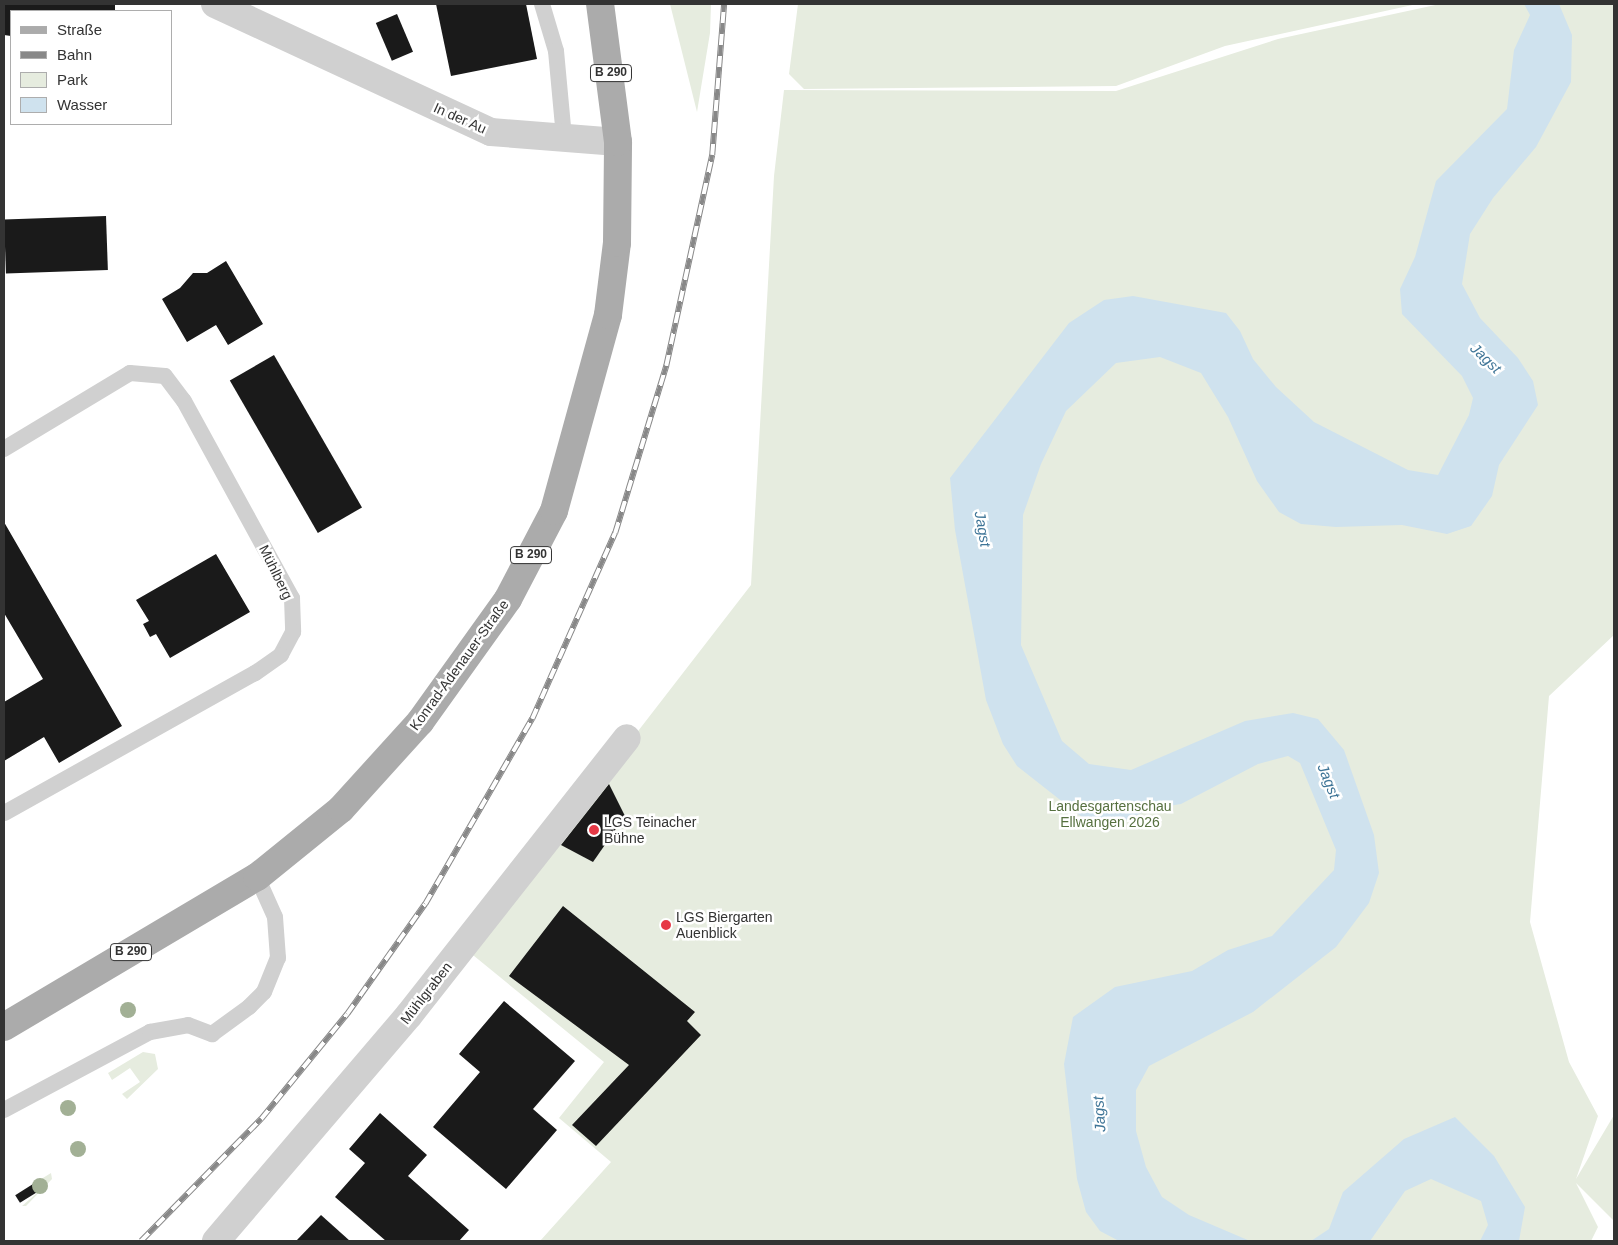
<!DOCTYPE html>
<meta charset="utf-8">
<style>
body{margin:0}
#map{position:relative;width:1618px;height:1245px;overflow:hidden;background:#fff;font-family:Arial,sans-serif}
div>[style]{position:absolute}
.green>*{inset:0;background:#e6ecdf}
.water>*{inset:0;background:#cfe2ee}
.building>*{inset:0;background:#1a1a1a;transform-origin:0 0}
.lane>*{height:16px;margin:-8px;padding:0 8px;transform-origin:8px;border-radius:8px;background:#d0d0d0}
.street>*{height:28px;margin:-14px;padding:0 14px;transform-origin:14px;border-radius:14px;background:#d0d0d0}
.primary>*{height:28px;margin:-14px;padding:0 14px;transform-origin:14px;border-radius:14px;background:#ababab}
.rail>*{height:5.5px;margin-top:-2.75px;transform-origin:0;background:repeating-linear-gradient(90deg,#fff 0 11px,#888 0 22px);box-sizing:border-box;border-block:1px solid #888}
.trees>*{width:16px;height:16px;margin:-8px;border-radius:50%;background:#a2b095}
.dots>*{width:14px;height:14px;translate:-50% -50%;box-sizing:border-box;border:2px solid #fff;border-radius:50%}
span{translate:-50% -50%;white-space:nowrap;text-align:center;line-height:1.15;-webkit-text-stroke:5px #fff;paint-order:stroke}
.shield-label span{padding:1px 4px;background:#fff;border:1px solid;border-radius:4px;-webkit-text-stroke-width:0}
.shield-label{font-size:12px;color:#333;font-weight:700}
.street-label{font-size:14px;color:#333}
.park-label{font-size:14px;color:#56703f}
.poi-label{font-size:14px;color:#333}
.left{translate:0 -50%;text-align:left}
.water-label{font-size:15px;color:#3f7597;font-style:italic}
.frame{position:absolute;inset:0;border:5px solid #333;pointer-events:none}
.legend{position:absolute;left:10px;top:10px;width:162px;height:115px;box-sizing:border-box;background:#fff;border:1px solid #adadad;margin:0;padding:6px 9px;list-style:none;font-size:15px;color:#333}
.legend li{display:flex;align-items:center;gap:10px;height:25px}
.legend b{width:25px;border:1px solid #adadad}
</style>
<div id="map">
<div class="green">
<i style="clip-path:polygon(670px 4px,711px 4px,710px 33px,697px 112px)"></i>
<i style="clip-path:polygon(798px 4px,1417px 4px,1225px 46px,1116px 86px,804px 89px,789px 74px)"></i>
<i style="clip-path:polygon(1440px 4px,1614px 4px,1614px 635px,1549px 696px,1530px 922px,1569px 1062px,1598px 1116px,1576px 1179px,1614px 1115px,1614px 1221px,1576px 1183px,1598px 1227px,1591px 1241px,540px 1241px,611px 1162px,559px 1118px,604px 1062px,468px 951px,751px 585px,774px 176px,784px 90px,1116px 91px,1278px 39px)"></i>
<i style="clip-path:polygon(143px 1052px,155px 1054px,158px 1069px,127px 1099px,122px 1094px,140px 1082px,130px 1068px,112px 1080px,108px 1073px)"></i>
<i style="clip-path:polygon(51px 1173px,52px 1179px,26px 1206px,22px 1206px,38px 1192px,33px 1184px)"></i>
</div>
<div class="water">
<i style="clip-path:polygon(1524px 4px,1559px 4px,1572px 35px,1571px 82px,1536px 147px,1493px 198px,1470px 234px,1462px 284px,1480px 318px,1518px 358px,1533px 381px,1538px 405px,1499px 465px,1492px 496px,1471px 526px,1447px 534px,1402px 525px,1336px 527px,1301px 524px,1279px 512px,1257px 481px,1228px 417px,1201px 373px,1160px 357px,1116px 363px,1066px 411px,1041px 464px,1023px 515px,1021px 645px,1062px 741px,1089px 764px,1131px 770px,1245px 721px,1293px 713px,1318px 719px,1344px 750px,1374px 835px,1379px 873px,1369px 903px,1336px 947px,1253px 1012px,1149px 1066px,1136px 1090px,1136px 1131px,1146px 1167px,1162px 1197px,1189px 1215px,1250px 1241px,1119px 1241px,1100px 1231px,1086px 1212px,1077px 1179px,1064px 1064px,1073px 1017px,1115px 987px,1192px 971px,1228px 950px,1272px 936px,1334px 870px,1336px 850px,1300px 763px,1288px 756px,1258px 764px,1181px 804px,1150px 809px,1117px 824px,1087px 821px,1017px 766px,1003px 744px,986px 700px,955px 530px,950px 478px,1069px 323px,1104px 300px,1133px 296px,1226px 313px,1240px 331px,1253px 359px,1276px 387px,1314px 422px,1408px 470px,1438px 475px,1469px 415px,1473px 398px,1462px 376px,1402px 314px,1400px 289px,1415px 257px,1436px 181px,1507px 109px,1514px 50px,1530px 15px)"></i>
<i style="clip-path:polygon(1455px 1117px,1494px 1156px,1525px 1207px,1519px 1241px,1480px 1241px,1488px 1225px,1481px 1201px,1431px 1179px,1405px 1191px,1370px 1241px,1311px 1241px,1329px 1229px,1343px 1192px,1404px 1139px)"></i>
</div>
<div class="building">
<i style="clip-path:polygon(4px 4px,115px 4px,115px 11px,11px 11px,11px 36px,4px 35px)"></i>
<i style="clip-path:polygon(436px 4px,526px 4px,537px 59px,451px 76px)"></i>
<i style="left:397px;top:14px;width:41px;height:23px;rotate:67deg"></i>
<i style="left:106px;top:216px;width:54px;height:102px;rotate:88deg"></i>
<i style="clip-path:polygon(226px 261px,263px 324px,228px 345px,216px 325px,187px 342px,162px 299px,180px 288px,193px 273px,207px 273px)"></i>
<i style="left:274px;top:355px;width:176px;height:51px;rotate:60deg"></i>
<i style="clip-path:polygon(4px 522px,122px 726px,59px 763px,44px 737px,4px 761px,4px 702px,43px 679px,4px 613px)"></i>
<i style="clip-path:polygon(216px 554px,250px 612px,170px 658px,156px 634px,150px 637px,143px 624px,149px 621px,136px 600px)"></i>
<i style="clip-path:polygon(609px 784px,625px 816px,593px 862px,561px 845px)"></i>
<i style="clip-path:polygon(563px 906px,695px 1012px,687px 1021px,701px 1035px,596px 1146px,572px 1125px,629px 1065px,509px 976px)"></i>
<i style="clip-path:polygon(504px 1001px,575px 1061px,533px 1109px,557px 1130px,506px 1189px,433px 1127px,480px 1072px,459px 1054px)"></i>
<i style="clip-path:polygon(380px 1113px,427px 1155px,408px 1176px,469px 1230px,459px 1241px,386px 1241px,335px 1197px,365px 1163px,349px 1149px)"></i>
<i style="left:33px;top:1184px;width:9px;height:21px;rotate:58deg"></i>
<i style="clip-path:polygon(321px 1215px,350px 1241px,296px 1241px)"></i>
</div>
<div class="lane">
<i style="left:542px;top:4px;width:49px;rotate:73.4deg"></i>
<i style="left:556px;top:51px;width:87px;rotate:84.7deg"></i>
<i style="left:4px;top:449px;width:147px;rotate:-31.1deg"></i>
<i style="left:130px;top:373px;width:35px;rotate:5deg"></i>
<i style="left:165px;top:376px;width:31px;rotate:53deg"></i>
<i style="left:184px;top:401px;width:225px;rotate:61.3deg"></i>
<i style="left:292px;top:598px;width:34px;rotate:88deg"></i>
<i style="left:293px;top:632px;width:26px;rotate:118deg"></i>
<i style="left:281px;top:655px;width:32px;rotate:145deg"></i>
<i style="left:255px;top:673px;width:287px;rotate:150.8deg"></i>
<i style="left:4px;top:1110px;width:166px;rotate:-28.1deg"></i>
<i style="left:150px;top:1032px;width:39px;rotate:-10deg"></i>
<i style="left:188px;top:1025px;width:26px;rotate:21deg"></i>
<i style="left:212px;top:1034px;width:46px;rotate:-36.1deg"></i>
<i style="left:249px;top:1007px;width:21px;rotate:-45deg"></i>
<i style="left:264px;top:992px;width:37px;rotate:-68deg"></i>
<i style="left:278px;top:958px;width:41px;rotate:-94.2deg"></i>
<i style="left:275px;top:917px;width:44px;rotate:-114.2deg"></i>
</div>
<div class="street">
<i style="left:215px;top:4px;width:304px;rotate:24.9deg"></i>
<i style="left:491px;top:132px;width:127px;rotate:4.5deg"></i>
<i style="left:216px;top:1241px;width:297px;rotate:-49.5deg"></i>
<i style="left:409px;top:1015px;width:352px;rotate:-51.8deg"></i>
</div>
<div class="primary">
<i style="left:4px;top:1027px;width:294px;rotate:-30.7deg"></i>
<i style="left:257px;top:877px;width:108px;rotate:-39deg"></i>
<i style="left:341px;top:809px;width:118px;rotate:-47.8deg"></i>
<i style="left:420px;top:722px;width:151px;rotate:-54.4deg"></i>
<i style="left:508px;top:599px;width:99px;rotate:-62.4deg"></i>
<i style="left:554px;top:511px;width:203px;rotate:-74.6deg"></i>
<i style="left:608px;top:315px;width:73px;rotate:-82.9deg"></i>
<i style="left:617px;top:243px;width:101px;rotate:-89.4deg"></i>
<i style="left:618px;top:142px;width:139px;rotate:-97.4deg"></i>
</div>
<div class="rail">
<i style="left:141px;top:1241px;width:171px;rotate:-45.5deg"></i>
<i style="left:261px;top:1119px;width:136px;rotate:-50.7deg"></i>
<i style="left:347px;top:1014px;width:135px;rotate:-54.7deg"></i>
<i style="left:425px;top:904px;width:214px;rotate:-60deg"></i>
<i style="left:532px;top:719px;width:204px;rotate:-66deg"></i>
<i style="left:615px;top:533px;width:175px;rotate:-73deg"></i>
<i style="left:666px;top:366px;width:216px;rotate:-77.7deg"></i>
<i style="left:712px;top:155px;width:151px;rotate:-85.5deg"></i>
</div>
<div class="trees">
<i style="left:128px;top:1010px"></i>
<i style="left:68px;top:1108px"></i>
<i style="left:78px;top:1149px"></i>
<i style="left:40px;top:1186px"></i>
</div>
<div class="dots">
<i style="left:594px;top:830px;background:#e63946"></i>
<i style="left:666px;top:925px;background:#e63946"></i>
</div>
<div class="shield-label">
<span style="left:611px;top:73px">B 290</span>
<span style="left:531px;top:555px">B 290</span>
<span style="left:131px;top:952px">B 290</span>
</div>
<div class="street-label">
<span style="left:460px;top:118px;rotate:24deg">In der Au</span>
<span style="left:276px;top:572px;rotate:64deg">Mühlberg</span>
<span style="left:459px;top:665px;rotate:-54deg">Konrad-Adenauer-Straße</span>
<span style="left:426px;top:993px;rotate:-52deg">Mühlgraben</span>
</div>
<div class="park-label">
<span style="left:1110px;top:814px">Landesgartenschau<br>Ellwangen 2026</span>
</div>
<div class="poi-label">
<span class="left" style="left:604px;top:830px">LGS Teinacher<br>Bühne</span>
<span class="left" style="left:676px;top:925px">LGS Biergarten<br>Auenblick</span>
</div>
<div class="water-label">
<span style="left:1486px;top:358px;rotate:44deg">Jagst</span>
<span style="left:983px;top:529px;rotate:80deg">Jagst</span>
<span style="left:1329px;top:781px;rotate:68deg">Jagst</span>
<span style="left:1099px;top:1114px;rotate:-94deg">Jagst</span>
</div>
<div class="frame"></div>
<ul class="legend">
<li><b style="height:6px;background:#ababab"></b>Straße</li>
<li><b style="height:6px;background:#888"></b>Bahn</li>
<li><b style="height:14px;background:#e6ecdf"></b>Park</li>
<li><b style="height:14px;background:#cfe2ee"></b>Wasser</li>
</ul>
</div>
